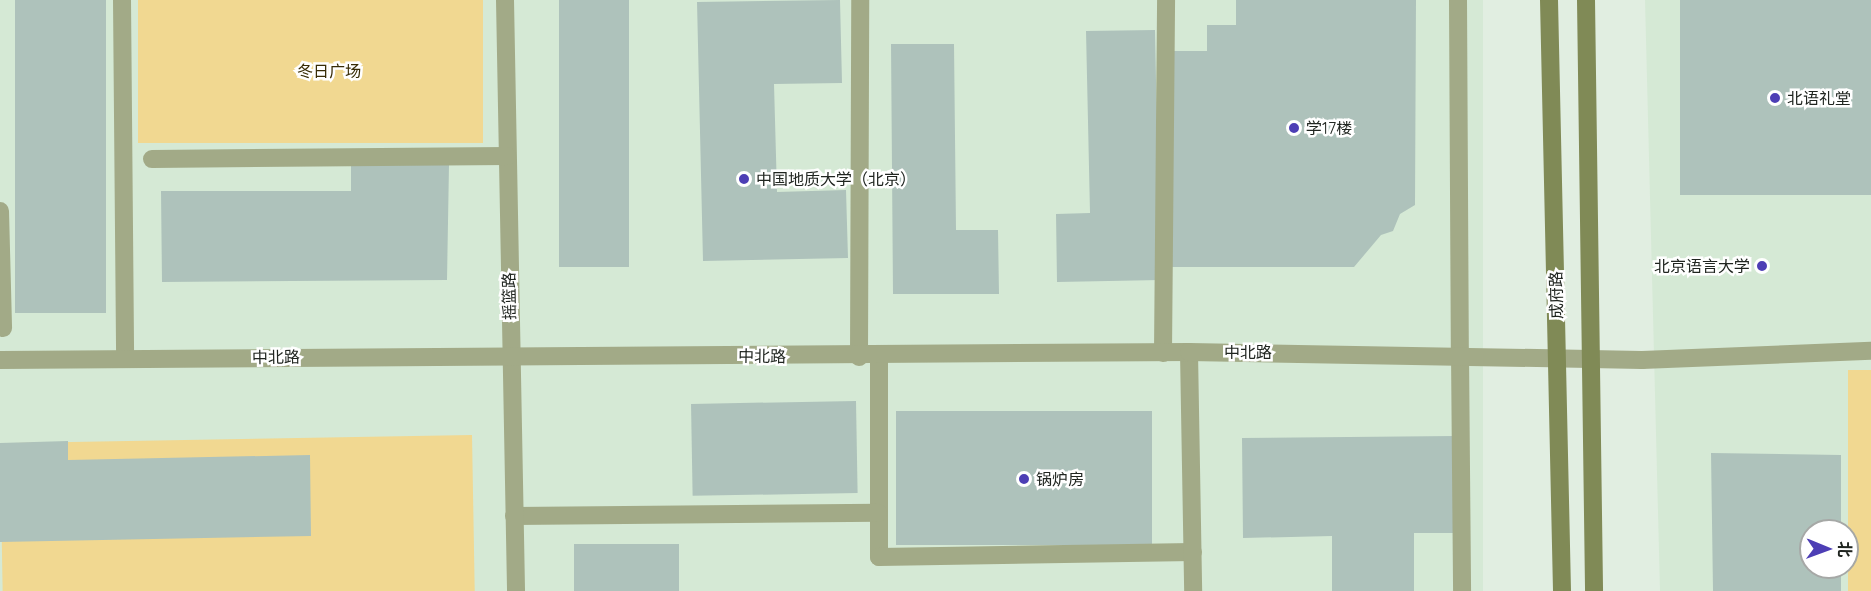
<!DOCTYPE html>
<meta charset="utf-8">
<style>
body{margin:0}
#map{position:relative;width:1871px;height:591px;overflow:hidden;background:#e1eee1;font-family:Quicksand,"Noto Sans SC",sans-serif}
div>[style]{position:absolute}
.built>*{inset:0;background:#d5e9d5;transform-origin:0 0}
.green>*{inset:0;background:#f1d891;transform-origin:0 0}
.building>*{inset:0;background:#aec2bb;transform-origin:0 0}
.lane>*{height:18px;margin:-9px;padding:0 9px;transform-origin:9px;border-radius:9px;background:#a2aa87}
.street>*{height:18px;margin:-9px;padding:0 9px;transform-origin:9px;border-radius:9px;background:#a2aa87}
.secondary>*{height:18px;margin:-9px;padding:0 9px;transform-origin:9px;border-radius:9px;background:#808a56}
.dots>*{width:16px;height:16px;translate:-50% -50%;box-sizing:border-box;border:3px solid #fff;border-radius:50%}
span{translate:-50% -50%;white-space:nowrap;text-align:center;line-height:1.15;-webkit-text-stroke:5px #fff;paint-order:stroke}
.park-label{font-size:16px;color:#382c06}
.poi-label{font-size:16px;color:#202520}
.left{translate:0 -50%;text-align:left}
.right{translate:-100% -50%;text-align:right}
.street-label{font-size:16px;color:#202520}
.north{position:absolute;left:1799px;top:519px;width:60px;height:60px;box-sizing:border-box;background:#fff;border:2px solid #a6a8a6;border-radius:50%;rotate:91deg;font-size:16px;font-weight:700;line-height:24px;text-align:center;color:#202520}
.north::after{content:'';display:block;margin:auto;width:21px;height:27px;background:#4d3eb5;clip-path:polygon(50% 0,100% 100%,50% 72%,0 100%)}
</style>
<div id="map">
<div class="built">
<i style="left:0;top:0;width:1483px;height:591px"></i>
<i style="clip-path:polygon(evenodd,1645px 0,1871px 0,1871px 591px,1660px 591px,1645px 0,1811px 531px,1847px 531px,1847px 567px,1811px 567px,1811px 531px)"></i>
</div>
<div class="green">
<i style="left:138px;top:0;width:345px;height:143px"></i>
<i style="left:1848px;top:370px;width:23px;height:221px"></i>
<i style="left:472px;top:435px;width:156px;height:472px;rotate:89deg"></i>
</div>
<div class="building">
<i style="left:15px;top:0;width:91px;height:313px"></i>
<i style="left:559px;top:0;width:70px;height:267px"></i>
<i style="clip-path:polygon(840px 0,842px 83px,774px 84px,777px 192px,846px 190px,848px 258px,703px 261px,697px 2px)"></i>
<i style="clip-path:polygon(1236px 0,1416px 0,1415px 205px,1400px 214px,1393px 231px,1381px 235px,1354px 267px,1171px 267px,1173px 51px,1207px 51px,1207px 25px,1236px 25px)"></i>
<i style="left:1680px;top:0;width:191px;height:195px"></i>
<i style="clip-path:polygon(1155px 30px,1160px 280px,1057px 282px,1056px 214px,1090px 213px,1086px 31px)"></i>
<i style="clip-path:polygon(891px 44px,954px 44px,956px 230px,998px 230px,999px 294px,893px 294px)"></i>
<i style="clip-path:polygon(351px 164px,449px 165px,447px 280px,162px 282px,161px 191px,351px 191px)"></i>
<i style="left:856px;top:401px;width:92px;height:165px;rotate:89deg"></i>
<i style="left:1152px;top:411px;width:134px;height:256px;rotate:90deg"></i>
<i style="clip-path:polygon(1454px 436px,1456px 533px,1414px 533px,1414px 591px,1332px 591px,1332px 536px,1243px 538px,1242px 438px)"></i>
<i style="clip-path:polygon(68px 441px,68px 460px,310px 455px,311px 536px,0 542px,0 443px)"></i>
<i style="clip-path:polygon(1711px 453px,1841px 455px,1841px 531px,1811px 531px,1811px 567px,1841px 567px,1841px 591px,1713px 591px)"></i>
<i style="left:679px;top:544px;width:47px;height:105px;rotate:90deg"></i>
</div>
<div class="lane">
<i style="left:0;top:211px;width:117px;rotate:88.5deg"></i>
<i style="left:1460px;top:353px;width:238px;rotate:89.5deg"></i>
<i style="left:879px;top:357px;width:200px;rotate:90deg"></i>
<i style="left:879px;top:557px;width:314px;rotate:-0.9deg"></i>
<i style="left:514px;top:516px;width:364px;rotate:-0.5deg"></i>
</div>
<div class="street">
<i style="left:122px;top:0;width:359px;rotate:89.5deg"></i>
<i style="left:505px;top:0;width:591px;rotate:88.93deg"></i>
<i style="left:1458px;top:0;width:353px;rotate:89.7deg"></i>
<i style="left:152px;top:159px;width:355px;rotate:-0.5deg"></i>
<i style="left:1189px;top:352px;width:239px;rotate:89deg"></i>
<i style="left:1163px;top:353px;width:353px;rotate:-89.5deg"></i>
<i style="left:859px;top:357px;width:357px;rotate:-89.8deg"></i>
<i style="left:0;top:360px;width:1189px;rotate:-0.39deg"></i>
<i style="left:1189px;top:352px;width:453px;rotate:1deg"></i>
<i style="left:1642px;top:360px;width:229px;rotate:-2.3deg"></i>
</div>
<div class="secondary">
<i style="left:1549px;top:0;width:591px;rotate:88.74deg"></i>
<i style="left:1586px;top:0;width:591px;rotate:89.22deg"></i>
</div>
<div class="dots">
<i style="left:1775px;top:98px;background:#4d3eb5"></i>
<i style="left:1294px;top:128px;background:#4d3eb5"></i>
<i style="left:744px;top:179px;background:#4d3eb5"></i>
<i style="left:1762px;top:266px;background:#4d3eb5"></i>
<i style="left:1024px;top:479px;background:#4d3eb5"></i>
</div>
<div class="park-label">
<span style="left:329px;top:71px">冬日广场</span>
</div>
<div class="poi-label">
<span class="left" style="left:1787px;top:98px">北语礼堂</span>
<span class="left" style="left:1306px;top:128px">学17楼</span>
<span class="left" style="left:756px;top:179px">中国地质大学（北京）</span>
<span class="right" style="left:1750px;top:266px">北京语言大学</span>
<span class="left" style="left:1036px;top:479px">锅炉房</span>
</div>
<div class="street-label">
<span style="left:1556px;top:295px;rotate:-91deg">成府路</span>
<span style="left:509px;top:296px;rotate:-91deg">摇篮路</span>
<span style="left:1248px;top:352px">中北路</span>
<span style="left:762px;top:356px;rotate:1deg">中北路</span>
<span style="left:276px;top:357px;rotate:-1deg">中北路</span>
</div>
<div class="north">北</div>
</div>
